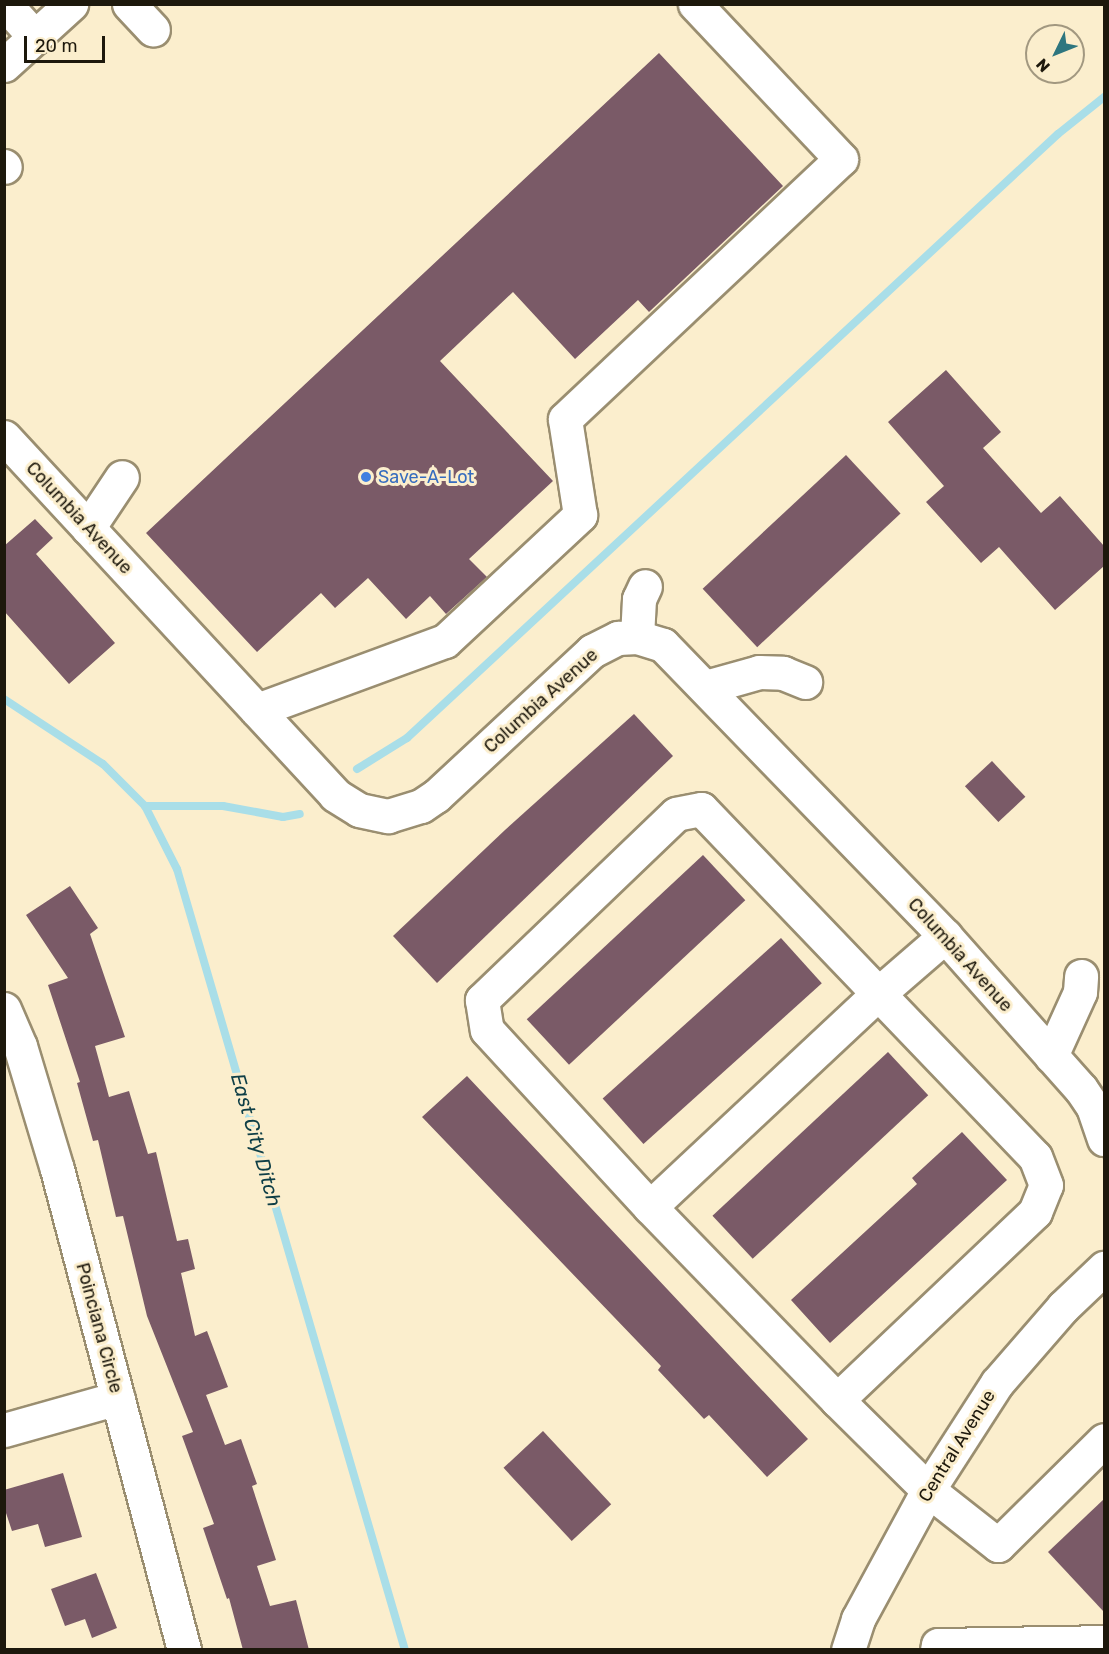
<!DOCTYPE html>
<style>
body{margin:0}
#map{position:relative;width:1109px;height:1654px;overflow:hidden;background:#fbeecd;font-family:Rubik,sans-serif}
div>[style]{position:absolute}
.stream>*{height:8px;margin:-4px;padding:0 4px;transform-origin:4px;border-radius:4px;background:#a9dee8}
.building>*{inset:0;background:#7a5a67;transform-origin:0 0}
.roads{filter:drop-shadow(2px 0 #9a8e70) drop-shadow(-2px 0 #9a8e70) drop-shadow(0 2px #9a8e70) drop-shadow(0 -2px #9a8e70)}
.minor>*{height:33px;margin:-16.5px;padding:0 16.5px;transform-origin:16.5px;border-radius:16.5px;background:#fff}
.major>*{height:33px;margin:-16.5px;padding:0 16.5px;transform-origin:16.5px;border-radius:16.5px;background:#fff}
.dots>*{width:16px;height:16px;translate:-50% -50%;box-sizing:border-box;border:3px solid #fbeecd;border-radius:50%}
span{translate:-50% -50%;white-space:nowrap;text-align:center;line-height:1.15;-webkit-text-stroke:6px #fbeecd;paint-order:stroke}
.shop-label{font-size:18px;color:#366cbe}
.left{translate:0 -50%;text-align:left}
.street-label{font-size:18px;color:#1d180c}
.water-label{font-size:20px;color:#0e3e46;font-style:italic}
.frame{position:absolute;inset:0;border:6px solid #1d180c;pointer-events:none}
.north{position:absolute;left:1025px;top:24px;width:60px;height:60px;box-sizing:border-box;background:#fbeecd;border:2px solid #a29880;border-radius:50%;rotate:227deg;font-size:16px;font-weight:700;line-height:24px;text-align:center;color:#1d180c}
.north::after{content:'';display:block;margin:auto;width:21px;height:27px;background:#2e767f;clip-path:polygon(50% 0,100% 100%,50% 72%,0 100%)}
.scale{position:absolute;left:24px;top:36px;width:81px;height:27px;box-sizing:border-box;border:3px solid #1d180c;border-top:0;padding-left:8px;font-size:18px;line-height:21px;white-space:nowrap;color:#1d180c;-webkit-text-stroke:4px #fbeecd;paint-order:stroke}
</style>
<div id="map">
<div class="stream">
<i style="left:4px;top:699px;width:118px;rotate:33.3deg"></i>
<i style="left:103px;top:764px;width:59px;rotate:45deg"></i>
<i style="left:145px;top:806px;width:71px;rotate:63.1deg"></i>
<i style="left:177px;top:869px;width:814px;rotate:73.73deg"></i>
<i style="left:357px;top:769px;width:59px;rotate:-31.8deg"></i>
<i style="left:407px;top:738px;width:888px;rotate:-42.86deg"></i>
<i style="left:1058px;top:134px;width:59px;rotate:-38.8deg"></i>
<i style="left:145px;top:806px;width:78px"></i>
<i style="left:223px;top:806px;width:61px;rotate:10.4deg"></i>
<i style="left:283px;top:817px;width:17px;rotate:-10deg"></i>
</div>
<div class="building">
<i style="clip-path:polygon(659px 53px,783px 186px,649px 312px,638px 300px,575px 359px,513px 292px,440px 361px,553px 481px,469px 559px,487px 577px,446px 614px,430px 596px,406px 619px,368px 578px,335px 608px,321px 593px,257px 652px,146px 533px)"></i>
<i style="clip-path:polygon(946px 370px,1001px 432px,983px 448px,1041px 513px,1060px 496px,1104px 546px,1104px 566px,1055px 610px,999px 547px,981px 563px,926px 502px,944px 486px,888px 422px)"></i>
<i style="left:846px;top:455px;width:80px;height:196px;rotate:47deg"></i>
<i style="clip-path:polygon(35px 519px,53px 538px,36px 554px,115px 643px,69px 684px,4px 611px,4px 546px)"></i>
<i style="clip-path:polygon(634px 714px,673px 756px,437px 983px,393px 936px,505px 830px)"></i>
<i style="left:992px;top:761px;width:49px;height:37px;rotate:47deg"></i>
<i style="left:703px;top:855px;width:62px;height:241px;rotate:47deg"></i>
<i style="clip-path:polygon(70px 886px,98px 928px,90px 934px,125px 1037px,95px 1046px,109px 1097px,129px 1091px,148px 1154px,156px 1152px,177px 1241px,188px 1239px,195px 1269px,181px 1273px,195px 1336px,207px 1331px,228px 1387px,206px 1395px,225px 1445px,241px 1439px,257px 1484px,252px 1486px,276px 1560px,257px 1566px,270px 1606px,296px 1600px,309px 1650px,243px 1650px,229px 1598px,227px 1599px,203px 1528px,214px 1524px,182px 1436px,193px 1432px,147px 1316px,123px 1216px,116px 1217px,98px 1140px,93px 1141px,77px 1083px,80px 1082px,48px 985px,68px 978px,26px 915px)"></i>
<i style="left:781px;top:938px;width:61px;height:240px;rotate:48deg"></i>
<i style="left:888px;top:1052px;width:59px;height:240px;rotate:47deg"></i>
<i style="clip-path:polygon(467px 1076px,808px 1439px,767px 1477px,709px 1415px,704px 1419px,658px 1370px,661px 1366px,422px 1117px)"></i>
<i style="clip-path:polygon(962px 1132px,1007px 1180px,830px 1343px,791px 1300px,917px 1184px,912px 1178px)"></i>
<i style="left:543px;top:1431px;width:100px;height:54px;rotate:47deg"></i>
<i style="clip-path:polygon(63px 1473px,82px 1537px,45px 1547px,38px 1524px,12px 1531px,4px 1507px,4px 1490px)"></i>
<i style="clip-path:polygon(1104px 1499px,1104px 1612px,1048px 1552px)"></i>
<i style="clip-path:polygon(96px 1573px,117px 1628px,92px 1638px,85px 1619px,65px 1626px,51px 1589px)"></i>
</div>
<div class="roads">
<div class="minor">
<i style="left:5px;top:4px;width:45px;rotate:47.7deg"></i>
<i style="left:129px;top:4px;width:35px;rotate:47deg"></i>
<i style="left:4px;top:166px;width:1px;rotate:45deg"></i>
<i style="left:4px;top:437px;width:488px;rotate:47.2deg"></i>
<i style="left:335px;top:795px;width:28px;rotate:32deg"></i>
<i style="left:359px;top:810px;width:30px;rotate:12deg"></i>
<i style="left:388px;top:816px;width:34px;rotate:-17deg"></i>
<i style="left:421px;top:806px;width:18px;rotate:-34deg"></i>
<i style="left:436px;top:796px;width:213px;rotate:-42.9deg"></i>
<i style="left:592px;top:651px;width:29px;rotate:-27deg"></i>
<i style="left:618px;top:638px;width:19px;rotate:-3deg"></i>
<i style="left:637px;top:637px;width:27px;rotate:17deg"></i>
<i style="left:663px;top:645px;width:405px;rotate:45.9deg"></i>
<i style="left:945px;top:936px;width:205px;rotate:48.4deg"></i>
<i style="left:1081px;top:1089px;width:22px;rotate:56deg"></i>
<i style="left:1093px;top:1107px;width:34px;rotate:71deg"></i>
<i style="left:88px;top:528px;width:61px;rotate:-56.3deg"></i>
<i style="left:637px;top:637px;width:38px;rotate:-87deg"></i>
<i style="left:639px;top:599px;width:14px;rotate:-65deg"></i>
<i style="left:706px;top:687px;width:55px;rotate:-15.8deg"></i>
<i style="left:759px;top:672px;width:24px;rotate:2deg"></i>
<i style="left:783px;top:673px;width:24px;rotate:22deg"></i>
<i style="left:257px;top:710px;width:200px;rotate:-20.2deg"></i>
<i style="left:445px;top:641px;width:185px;rotate:-43deg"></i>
<i style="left:580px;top:515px;width:97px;rotate:-98.9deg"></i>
<i style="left:565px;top:419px;width:379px;rotate:-43.3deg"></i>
<i style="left:841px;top:159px;width:213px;rotate:-133.3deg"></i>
<i style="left:4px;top:1009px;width:40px;rotate:66.6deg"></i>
<i style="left:20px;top:1046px;width:128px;rotate:73.3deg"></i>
<i style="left:57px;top:1169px;width:497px;rotate:75.2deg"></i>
<i style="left:1051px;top:1056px;width:70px;rotate:-65.6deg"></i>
<i style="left:1080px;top:992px;width:16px;rotate:-86deg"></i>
<i style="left:650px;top:1207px;width:312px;rotate:-43.1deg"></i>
<i style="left:878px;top:994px;width:89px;rotate:-40.9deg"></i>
<i style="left:837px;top:1400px;width:273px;rotate:-43.5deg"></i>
<i style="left:1035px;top:1212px;width:29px;rotate:-68deg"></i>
<i style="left:1046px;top:1185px;width:30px;rotate:-111deg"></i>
<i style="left:1035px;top:1157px;width:482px;rotate:-133.8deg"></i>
<i style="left:701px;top:809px;width:25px;rotate:169deg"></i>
<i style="left:676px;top:814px;width:269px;rotate:136.2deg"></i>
<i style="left:482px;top:1000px;width:30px;rotate:81deg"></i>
<i style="left:487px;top:1030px;width:241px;rotate:47.4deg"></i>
<i style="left:650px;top:1207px;width:269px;rotate:45.9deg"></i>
<i style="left:837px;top:1400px;width:128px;rotate:44.7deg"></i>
<i style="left:928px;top:1490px;width:89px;rotate:38.2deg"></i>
<i style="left:998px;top:1545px;width:149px;rotate:-44.7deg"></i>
<i style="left:4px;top:1430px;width:118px;rotate:-15.7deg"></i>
<i style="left:848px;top:1650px;width:33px;rotate:-72deg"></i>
<i style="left:858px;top:1619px;width:147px;rotate:-61.5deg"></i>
<i style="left:928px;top:1490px;width:127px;rotate:-57.2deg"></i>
<i style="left:997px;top:1383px;width:101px;rotate:-49deg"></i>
<i style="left:1063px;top:1307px;width:57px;rotate:-43.6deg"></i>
<i style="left:937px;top:1650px;width:5px;rotate:-79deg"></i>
<i style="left:938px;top:1645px;width:166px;rotate:-1deg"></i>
</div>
<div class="major">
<i style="left:4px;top:65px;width:91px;rotate:-42.3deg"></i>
</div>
</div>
<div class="dots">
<i style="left:366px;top:477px;background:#3f7fe0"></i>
</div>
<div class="shop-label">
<span class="left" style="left:378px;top:477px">Save-A-Lot</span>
</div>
<div class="street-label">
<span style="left:79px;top:518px;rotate:47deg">Columbia Avenue</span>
<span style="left:541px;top:701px;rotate:-42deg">Columbia Avenue</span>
<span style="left:960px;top:955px;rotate:48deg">Columbia Avenue</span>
<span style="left:99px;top:1328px;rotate:75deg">Poinciana Circle</span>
<span style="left:957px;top:1446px;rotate:-58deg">Central Avenue</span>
</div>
<div class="water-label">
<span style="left:256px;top:1140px;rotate:74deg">East City Ditch</span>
</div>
<div class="frame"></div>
<div class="north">N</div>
<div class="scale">20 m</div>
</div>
